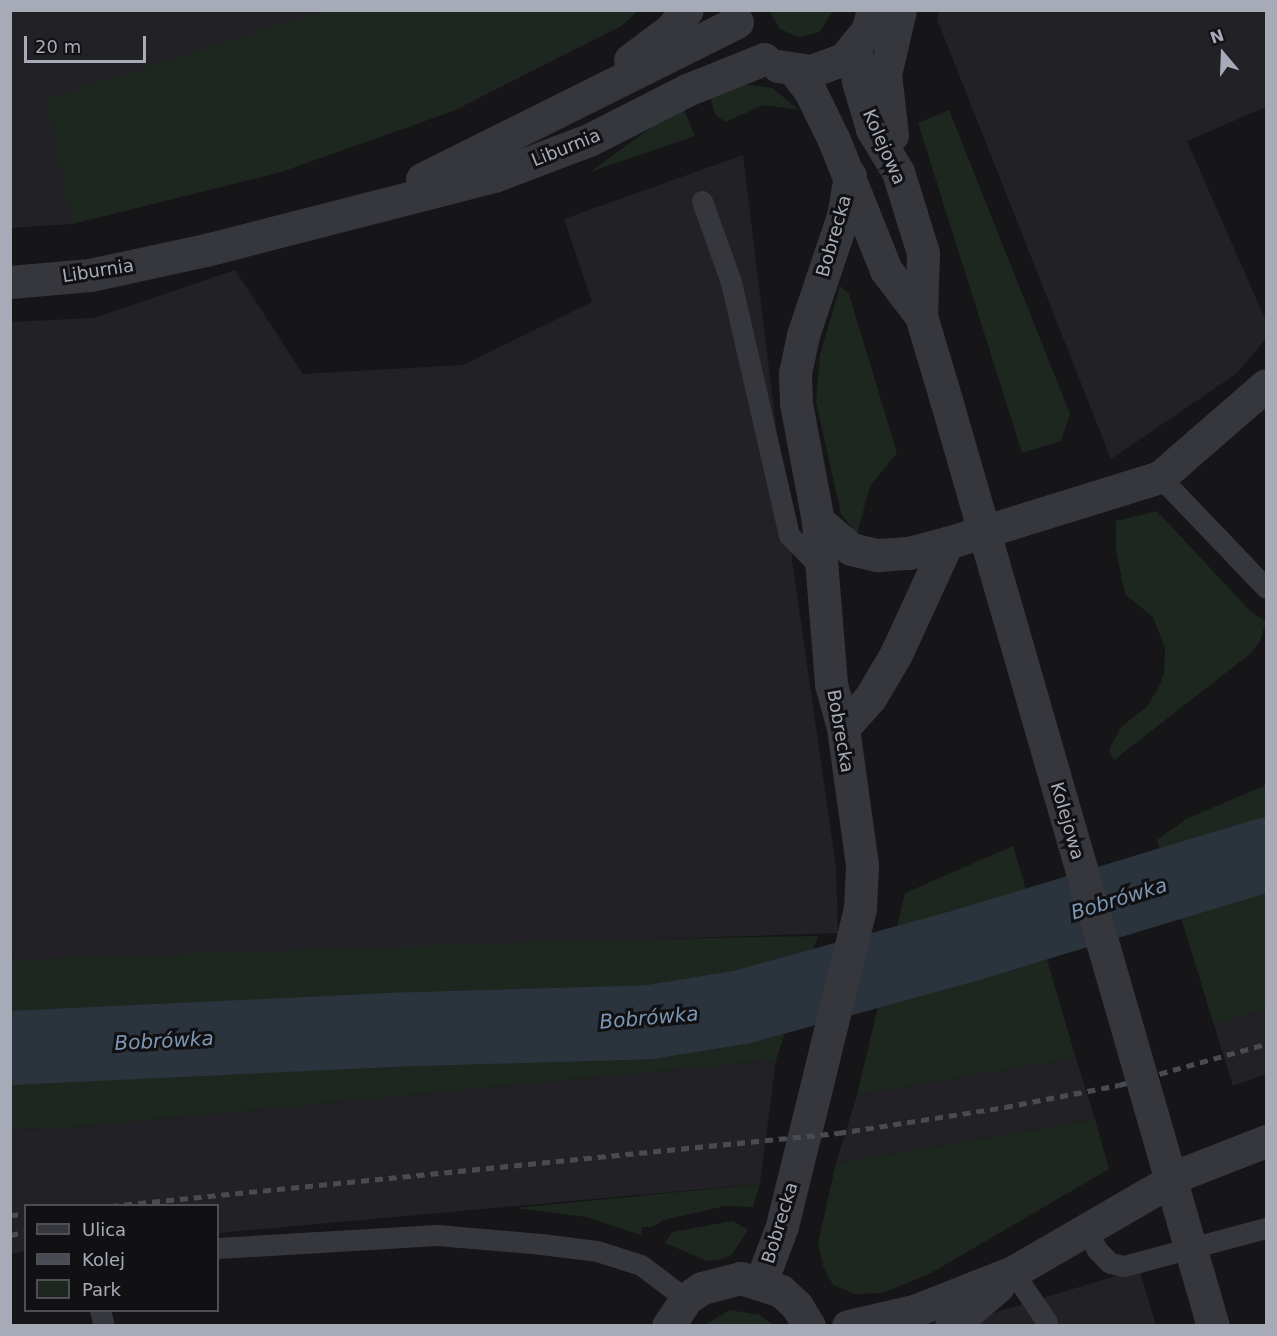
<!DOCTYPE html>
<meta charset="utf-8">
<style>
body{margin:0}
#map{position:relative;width:1277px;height:1336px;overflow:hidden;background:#161618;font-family:"DejaVu Sans",sans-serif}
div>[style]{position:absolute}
.built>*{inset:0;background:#222125}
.green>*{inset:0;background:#1d261f}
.river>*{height:74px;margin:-37px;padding:0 37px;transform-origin:37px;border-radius:37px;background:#2b333c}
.service>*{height:21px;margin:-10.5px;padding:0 10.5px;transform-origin:10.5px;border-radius:10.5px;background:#36373d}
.minor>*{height:33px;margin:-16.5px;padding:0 16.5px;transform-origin:16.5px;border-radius:16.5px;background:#36373d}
.tertiary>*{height:33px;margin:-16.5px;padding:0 16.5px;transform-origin:16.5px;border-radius:16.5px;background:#36373d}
.rail>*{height:4.5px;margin-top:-2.25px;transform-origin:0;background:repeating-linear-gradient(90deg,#494b52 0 8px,transparent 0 14px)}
.tertiary-bridge>*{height:33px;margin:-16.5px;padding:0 16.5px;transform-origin:16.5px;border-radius:16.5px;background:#36373d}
span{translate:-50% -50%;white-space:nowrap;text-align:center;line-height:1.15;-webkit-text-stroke:6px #111113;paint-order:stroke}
.street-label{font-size:18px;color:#a7abb8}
.water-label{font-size:20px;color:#7c96b5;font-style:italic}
.frame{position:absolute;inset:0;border:12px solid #a7abb8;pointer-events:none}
.legend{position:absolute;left:24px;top:1204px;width:195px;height:108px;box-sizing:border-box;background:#111113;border:2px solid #4d4f55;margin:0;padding:8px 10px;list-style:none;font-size:18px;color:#a7abb8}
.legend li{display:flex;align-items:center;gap:12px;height:30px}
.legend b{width:30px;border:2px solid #4d4f55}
.north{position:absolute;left:1193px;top:24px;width:60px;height:60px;-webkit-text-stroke:4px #111113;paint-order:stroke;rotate:341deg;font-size:16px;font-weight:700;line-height:24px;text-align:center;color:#a7abb8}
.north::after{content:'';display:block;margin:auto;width:21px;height:27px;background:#a7abb8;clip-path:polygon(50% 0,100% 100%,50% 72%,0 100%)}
.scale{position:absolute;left:24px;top:36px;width:122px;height:27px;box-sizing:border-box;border:3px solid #a7abb8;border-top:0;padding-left:8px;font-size:18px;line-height:21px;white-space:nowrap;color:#a7abb8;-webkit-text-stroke:4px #111113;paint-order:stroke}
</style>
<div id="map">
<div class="built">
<i style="clip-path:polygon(11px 11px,638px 11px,621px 26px,453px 111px,281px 172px,72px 224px,11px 228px)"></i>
<i style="clip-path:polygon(939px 11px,1266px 11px,1266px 107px,1187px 141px,1266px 321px,1266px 339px,1236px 374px,1111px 459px,937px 19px)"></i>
<i style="clip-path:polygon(743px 155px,793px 567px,836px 867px,838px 933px,11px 960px,10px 322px,94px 318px,235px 270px,303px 374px,463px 365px,592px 302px,564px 219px)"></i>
<i style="clip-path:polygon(1266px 1010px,1266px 1074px,1233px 1086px,1214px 1025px)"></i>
<i style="clip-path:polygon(1076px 1058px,1095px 1119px,836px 1163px,857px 1095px)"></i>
<i style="clip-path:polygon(776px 1060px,760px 1184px,218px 1233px,218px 1206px,26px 1206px,25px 1251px,11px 1254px,10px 1128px,58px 1129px)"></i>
<i style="clip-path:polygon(1139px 1269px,1156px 1325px,972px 1326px,986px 1315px)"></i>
</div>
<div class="green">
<i style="clip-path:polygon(326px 10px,638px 11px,621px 26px,453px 111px,281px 172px,72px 224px,46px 99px)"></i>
<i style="clip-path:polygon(769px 11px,769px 10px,833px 11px,820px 32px,799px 37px,780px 29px)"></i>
<i style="clip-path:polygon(744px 84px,772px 88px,799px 110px,764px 105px,725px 122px,715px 114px,710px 97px)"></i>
<i style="clip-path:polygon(682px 105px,695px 136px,590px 172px)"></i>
<i style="clip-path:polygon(949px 110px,1070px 414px,1061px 441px,1022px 453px,918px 123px)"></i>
<i style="clip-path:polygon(840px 286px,849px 294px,897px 453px,870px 486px,857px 534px,841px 514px,816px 402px,820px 355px)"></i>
<i style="clip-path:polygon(1157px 511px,1252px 613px,1266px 621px,1260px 642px,1250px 654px,1114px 760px,1109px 750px,1121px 727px,1147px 707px,1158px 688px,1164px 674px,1165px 648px,1153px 617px,1125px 594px,1116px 551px,1116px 521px)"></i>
<i style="clip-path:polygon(1266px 785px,1266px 1010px,1214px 1025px,1157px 840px,1186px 819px)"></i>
<i style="clip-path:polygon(1013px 846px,1076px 1058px,857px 1095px,905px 893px)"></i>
<i style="clip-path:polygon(818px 936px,776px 1060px,58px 1129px,11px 1128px,11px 960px,586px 940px)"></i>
<i style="clip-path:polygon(1095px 1119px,1109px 1169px,931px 1273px,883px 1293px,855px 1294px,833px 1285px,823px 1266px,818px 1243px,836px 1163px)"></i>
<i style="clip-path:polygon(760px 1184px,753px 1207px,725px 1206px,664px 1220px,652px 1227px,642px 1227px,641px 1235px,586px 1217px,516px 1208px)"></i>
<i style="clip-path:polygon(733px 1221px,748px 1230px,732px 1254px,720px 1260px,707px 1261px,665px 1243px,672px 1232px)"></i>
<i style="clip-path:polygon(730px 1310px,760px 1315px,773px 1325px,704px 1325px)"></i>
</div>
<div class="river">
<i style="left:10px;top:1048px;width:376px;rotate:-2.7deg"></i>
<i style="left:386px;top:1030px;width:264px;rotate:-1.7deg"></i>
<i style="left:650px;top:1022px;width:93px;rotate:-9.3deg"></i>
<i style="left:742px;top:1007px;width:233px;rotate:-15.4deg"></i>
<i style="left:967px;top:945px;width:312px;rotate:-16.8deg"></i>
</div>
<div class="service">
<i style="left:702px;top:201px;width:86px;rotate:70.3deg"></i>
<i style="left:731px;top:282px;width:260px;rotate:77.1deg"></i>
<i style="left:789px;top:535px;width:47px;rotate:45.9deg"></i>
<i style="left:1160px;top:477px;width:153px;rotate:46.3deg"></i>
<i style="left:1085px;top:1228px;width:25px;rotate:61deg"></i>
<i style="left:1097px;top:1250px;width:18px;rotate:45deg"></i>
<i style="left:1110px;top:1263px;width:14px;rotate:12deg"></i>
<i style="left:1124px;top:1266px;width:147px;rotate:-15deg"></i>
<i style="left:218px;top:1248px;width:219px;rotate:-3.4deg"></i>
<i style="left:437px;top:1235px;width:104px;rotate:4.9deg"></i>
<i style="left:541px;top:1244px;width:56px;rotate:7.1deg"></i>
<i style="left:597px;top:1251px;width:46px;rotate:17.7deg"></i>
<i style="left:641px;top:1265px;width:56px;rotate:37.1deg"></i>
<i style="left:1013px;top:1272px;width:60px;rotate:55.8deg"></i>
<i style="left:100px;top:1310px;width:16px;rotate:76deg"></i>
</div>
<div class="minor">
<i style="left:818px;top:521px;width:43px;rotate:40.3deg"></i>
<i style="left:851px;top:549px;width:28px;rotate:13deg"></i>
<i style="left:878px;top:555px;width:31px;rotate:-4deg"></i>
<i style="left:909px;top:553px;width:39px;rotate:-15deg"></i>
<i style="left:843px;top:728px;width:40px;rotate:-48deg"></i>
<i style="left:870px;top:698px;width:51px;rotate:-59.4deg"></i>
<i style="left:896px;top:654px;width:122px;rotate:-65.3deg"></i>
<i style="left:947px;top:543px;width:223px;rotate:-17.2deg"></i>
<i style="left:1160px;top:477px;width:140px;rotate:-41deg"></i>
<i style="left:761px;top:1282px;width:60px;rotate:-69.4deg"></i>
<i style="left:782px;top:1226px;width:327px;rotate:-76.2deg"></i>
<i style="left:860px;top:908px;width:43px;rotate:-87.3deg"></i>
<i style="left:862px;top:865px;width:138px;rotate:-97.9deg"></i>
<i style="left:843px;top:728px;width:46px;rotate:-105.3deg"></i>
<i style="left:831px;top:684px;width:164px;rotate:-94.6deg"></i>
<i style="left:818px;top:521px;width:120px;rotate:-100.6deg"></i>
<i style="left:796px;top:403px;width:30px;rotate:-92deg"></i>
<i style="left:795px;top:373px;width:39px;rotate:-78deg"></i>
<i style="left:803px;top:335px;width:126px;rotate:-71.4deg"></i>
<i style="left:843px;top:216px;width:41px;rotate:-80.1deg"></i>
<i style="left:668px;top:1326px;width:32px;rotate:-56deg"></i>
<i style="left:686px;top:1299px;width:19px;rotate:-35deg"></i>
<i style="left:702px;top:1288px;width:40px;rotate:-14.4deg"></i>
<i style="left:741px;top:1278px;width:42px;rotate:18deg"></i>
<i style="left:781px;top:1291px;width:22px;rotate:43deg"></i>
<i style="left:797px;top:1306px;width:23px;rotate:59deg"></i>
<i style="left:848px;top:1326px;width:68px;rotate:-12.8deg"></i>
<i style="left:914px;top:1311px;width:106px;rotate:-21.5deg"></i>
<i style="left:1013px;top:1272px;width:198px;rotate:-30.1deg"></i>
<i style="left:1184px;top:1173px;width:88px;rotate:-21.3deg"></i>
<i style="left:951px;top:1326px;width:62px;rotate:-40.4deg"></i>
</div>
<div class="tertiary">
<i style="left:856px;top:48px;width:33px;rotate:87deg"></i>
<i style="left:858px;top:81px;width:50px;rotate:73.7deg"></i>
<i style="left:872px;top:129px;width:50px;rotate:58.8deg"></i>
<i style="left:898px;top:172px;width:85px;rotate:72.8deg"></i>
<i style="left:923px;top:253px;width:63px;rotate:91.8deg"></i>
<i style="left:921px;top:316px;width:88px;rotate:73.4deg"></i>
<i style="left:630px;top:60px;width:50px;rotate:-36.9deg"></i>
<i style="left:670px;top:30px;width:26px;rotate:-50deg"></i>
<i style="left:778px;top:66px;width:33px;rotate:9deg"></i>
<i style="left:811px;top:71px;width:35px;rotate:-20deg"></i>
<i style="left:844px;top:59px;width:36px;rotate:-51deg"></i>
<i style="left:867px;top:31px;width:22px;rotate:-74deg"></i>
<i style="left:795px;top:71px;width:25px;rotate:53deg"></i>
<i style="left:810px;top:91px;width:55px;rotate:63.9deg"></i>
<i style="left:834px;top:140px;width:140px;rotate:68.2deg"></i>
<i style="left:886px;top:270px;width:58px;rotate:52.7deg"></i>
<i style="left:892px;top:135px;width:61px;rotate:-96.5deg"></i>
<i style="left:885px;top:74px;width:66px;rotate:-76.8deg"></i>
<i style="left:422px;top:179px;width:352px;rotate:-26.5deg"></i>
<i style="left:10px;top:282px;width:80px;rotate:-5deg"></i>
<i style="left:90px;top:275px;width:119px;rotate:-12.2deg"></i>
<i style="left:206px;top:250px;width:297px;rotate:-14.4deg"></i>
<i style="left:494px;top:176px;width:102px;rotate:-20.8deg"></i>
<i style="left:589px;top:140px;width:110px;rotate:-27deg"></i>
<i style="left:687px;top:90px;width:83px;rotate:-21.9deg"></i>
</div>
<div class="rail">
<i style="left:110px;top:1206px;width:732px;rotate:-5.73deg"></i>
<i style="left:838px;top:1133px;width:169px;rotate:-8.8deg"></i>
<i style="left:1005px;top:1107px;width:116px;rotate:-10.9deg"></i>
<i style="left:1119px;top:1085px;width:153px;rotate:-15.6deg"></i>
<i style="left:10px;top:1215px;width:16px;rotate:-4deg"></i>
<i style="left:10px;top:1235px;width:16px;rotate:-11deg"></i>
</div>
<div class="tertiary-bridge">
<i style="left:946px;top:400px;width:964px;rotate:73.92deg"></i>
</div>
<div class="street-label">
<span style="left:884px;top:147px;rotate:66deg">Kolejowa</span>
<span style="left:566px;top:148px;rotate:-22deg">Liburnia</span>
<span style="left:834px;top:236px;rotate:-74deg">Bobrecka</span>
<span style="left:98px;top:271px;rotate:-9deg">Liburnia</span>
<span style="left:840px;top:731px;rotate:80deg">Bobrecka</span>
<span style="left:1067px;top:821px;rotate:74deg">Kolejowa</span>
<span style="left:780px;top:1223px;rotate:-73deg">Bobrecka</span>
</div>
<div class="water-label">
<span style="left:1119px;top:899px;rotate:-17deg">Bobrówka</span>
<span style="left:649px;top:1018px;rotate:-5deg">Bobrówka</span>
<span style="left:164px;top:1041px;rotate:-3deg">Bobrówka</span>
</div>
<div class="frame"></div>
<ul class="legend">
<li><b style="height:8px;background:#36373d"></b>Ulica</li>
<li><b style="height:8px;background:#494b52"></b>Kolej</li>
<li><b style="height:16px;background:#1d261f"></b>Park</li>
</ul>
<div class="north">N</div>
<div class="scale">20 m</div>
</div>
